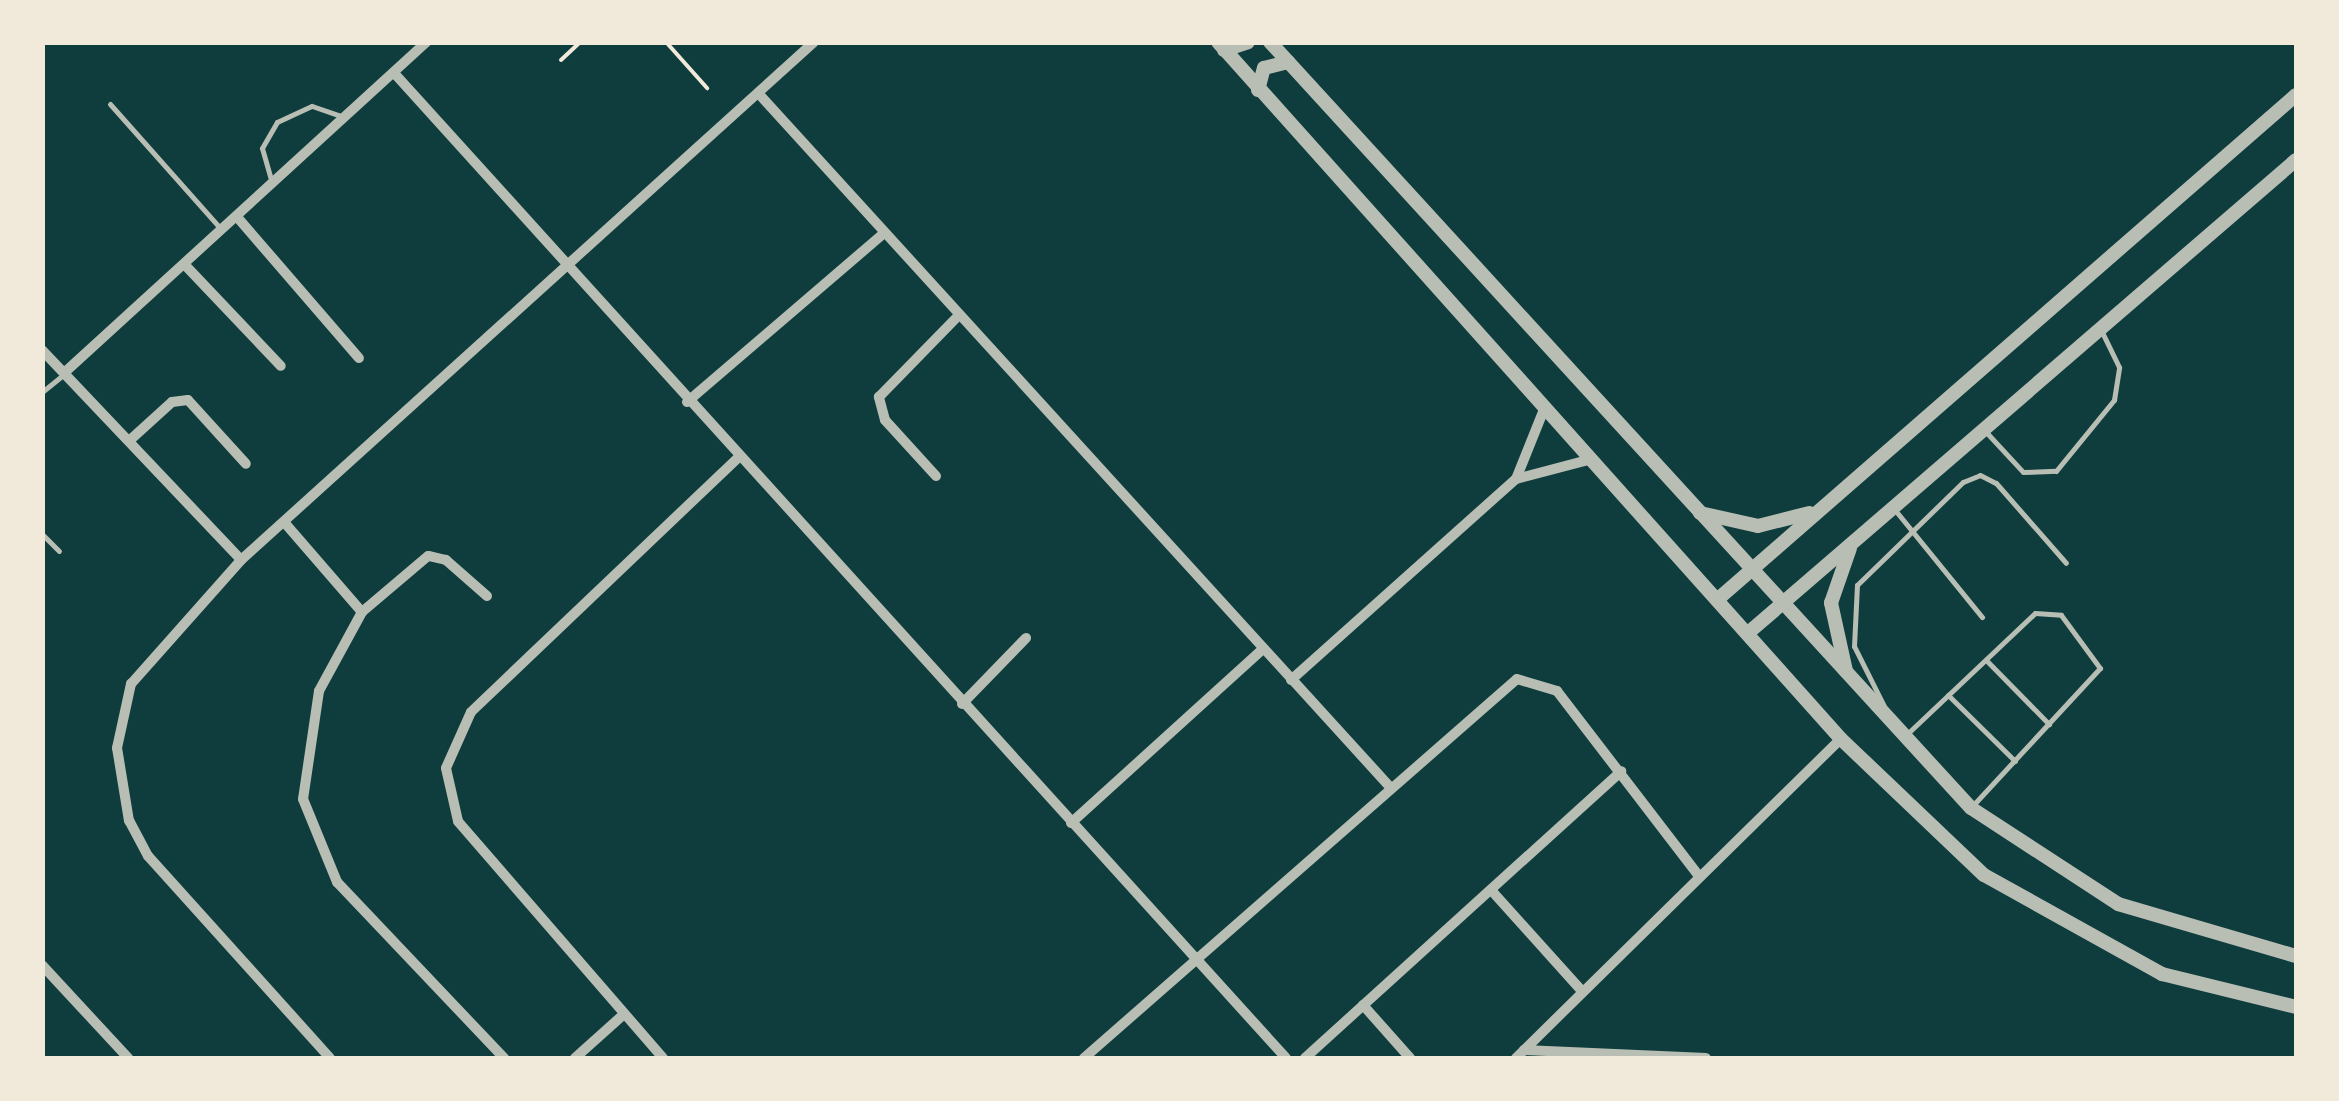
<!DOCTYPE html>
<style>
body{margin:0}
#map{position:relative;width:2339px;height:1101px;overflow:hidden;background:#0f3d3e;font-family:"IBM Plex Serif",serif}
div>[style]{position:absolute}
.path>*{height:4px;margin:-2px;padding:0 2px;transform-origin:2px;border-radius:2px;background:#f1e9da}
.service>*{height:5px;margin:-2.5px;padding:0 2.5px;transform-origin:2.5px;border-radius:2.5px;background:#b8beb3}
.minor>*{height:10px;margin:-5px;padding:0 5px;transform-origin:5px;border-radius:5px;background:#b8beb3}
.tertiary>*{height:14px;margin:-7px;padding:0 7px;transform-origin:7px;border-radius:7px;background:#b8beb3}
span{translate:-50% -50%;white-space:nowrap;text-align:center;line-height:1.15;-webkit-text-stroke:9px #f1e9da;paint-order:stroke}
.frame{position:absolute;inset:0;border:45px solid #f1e9da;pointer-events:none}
</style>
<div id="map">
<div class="path">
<i style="left:666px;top:42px;width:62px;rotate:48.3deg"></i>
<i style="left:561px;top:60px;width:26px;rotate:-43deg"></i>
</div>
<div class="service">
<i style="left:110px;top:104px;width:167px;rotate:48.4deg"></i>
<i style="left:272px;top:183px;width:36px;rotate:-106deg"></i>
<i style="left:262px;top:148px;width:30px;rotate:-60deg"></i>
<i style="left:277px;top:122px;width:38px;rotate:-25deg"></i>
<i style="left:312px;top:106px;width:31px;rotate:19deg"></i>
<i style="left:42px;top:392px;width:27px;rotate:-39deg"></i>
<i style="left:1986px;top:432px;width:54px;rotate:47.2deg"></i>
<i style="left:2023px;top:472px;width:33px;rotate:-2deg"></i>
<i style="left:2056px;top:471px;width:92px;rotate:-50.8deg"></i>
<i style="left:2114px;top:400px;width:33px;rotate:-81deg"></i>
<i style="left:2119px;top:367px;width:39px;rotate:-116deg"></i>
<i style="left:1895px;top:510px;width:138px;rotate:50.9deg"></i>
<i style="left:42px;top:534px;width:24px;rotate:45deg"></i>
<i style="left:1986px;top:660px;width:90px;rotate:45.5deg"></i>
<i style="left:1948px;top:695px;width:94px;rotate:44.6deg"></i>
<i style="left:1884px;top:706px;width:67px;rotate:-116.6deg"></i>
<i style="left:1854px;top:646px;width:61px;rotate:-87.2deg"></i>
<i style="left:1857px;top:585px;width:148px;rotate:-44.2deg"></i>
<i style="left:1963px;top:482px;width:18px;rotate:-22deg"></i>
<i style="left:1980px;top:475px;width:18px;rotate:27deg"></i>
<i style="left:1996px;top:483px;width:106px;rotate:48.8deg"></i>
<i style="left:1907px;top:734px;width:176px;rotate:-43.4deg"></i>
<i style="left:2035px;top:613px;width:26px;rotate:4deg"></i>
<i style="left:2061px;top:615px;width:66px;rotate:53.7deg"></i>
<i style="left:2100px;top:668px;width:187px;rotate:132.8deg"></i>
</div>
<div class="minor">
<i style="left:395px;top:74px;width:1327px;rotate:47.84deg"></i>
<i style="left:759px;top:94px;width:937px;rotate:47.68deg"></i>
<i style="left:238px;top:218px;width:185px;rotate:49.2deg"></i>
<i style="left:185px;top:265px;width:139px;rotate:46.5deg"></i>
<i style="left:42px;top:350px;width:289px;rotate:46.5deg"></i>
<i style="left:64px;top:373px;width:491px;rotate:-42.4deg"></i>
<i style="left:687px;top:402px;width:260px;rotate:-40.6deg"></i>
<i style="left:129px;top:441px;width:58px;rotate:-42.2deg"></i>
<i style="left:172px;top:402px;width:16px;rotate:-7deg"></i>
<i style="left:188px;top:400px;width:86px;rotate:47.8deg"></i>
<i style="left:936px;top:476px;width:76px;rotate:-132.3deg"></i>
<i style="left:885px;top:420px;width:24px;rotate:-105deg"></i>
<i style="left:879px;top:397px;width:113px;rotate:-45.7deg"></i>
<i style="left:1516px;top:479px;width:78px;rotate:-68.1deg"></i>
<i style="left:284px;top:522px;width:119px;rotate:49.1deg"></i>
<i style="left:487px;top:596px;width:55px;rotate:-138.7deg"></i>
<i style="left:446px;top:560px;width:18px;rotate:-167deg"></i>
<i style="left:428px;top:556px;width:87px;rotate:139.7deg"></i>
<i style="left:362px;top:612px;width:90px;rotate:118.6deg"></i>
<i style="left:319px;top:691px;width:109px;rotate:98.4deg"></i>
<i style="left:303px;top:799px;width:90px;rotate:67.7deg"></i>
<i style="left:337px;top:882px;width:243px;rotate:46.5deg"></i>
<i style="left:1291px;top:680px;width:302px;rotate:-41.8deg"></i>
<i style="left:1516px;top:479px;width:79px;rotate:-14.7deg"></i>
<i style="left:962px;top:704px;width:92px;rotate:-45.9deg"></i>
<i style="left:1071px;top:823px;width:259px;rotate:-42.2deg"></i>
<i style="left:1491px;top:890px;width:135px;rotate:48deg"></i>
<i style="left:42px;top:965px;width:127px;rotate:47.2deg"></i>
<i style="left:1363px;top:1005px;width:71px;rotate:48.4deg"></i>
<i style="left:1524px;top:1050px;width:182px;rotate:2.5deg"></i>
<i style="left:330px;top:1058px;width:272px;rotate:-132deg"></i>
<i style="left:148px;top:856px;width:40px;rotate:-118deg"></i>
<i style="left:129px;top:821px;width:74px;rotate:-99.3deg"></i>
<i style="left:117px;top:748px;width:66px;rotate:-77.7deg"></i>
<i style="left:131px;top:684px;width:166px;rotate:-48.4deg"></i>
<i style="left:241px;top:560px;width:772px;rotate:-42.11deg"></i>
<i style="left:575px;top:1058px;width:66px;rotate:-41.9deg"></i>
<i style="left:663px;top:1058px;width:313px;rotate:-130.9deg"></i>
<i style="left:458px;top:821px;width:54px;rotate:-102.8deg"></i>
<i style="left:446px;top:768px;width:61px;rotate:-65.9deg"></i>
<i style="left:471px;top:712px;width:369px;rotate:-43.6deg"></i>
<i style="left:1084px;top:1058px;width:575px;rotate:-41.2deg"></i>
<i style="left:1517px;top:679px;width:42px;rotate:16.7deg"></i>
<i style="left:1557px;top:691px;width:233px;rotate:52.5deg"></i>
<i style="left:1305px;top:1058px;width:427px;rotate:-42.2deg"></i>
<i style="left:1516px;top:1058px;width:455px;rotate:-44.5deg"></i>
</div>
<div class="tertiary">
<i style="left:1218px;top:42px;width:935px;rotate:48.21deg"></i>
<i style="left:1841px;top:739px;width:197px;rotate:43.6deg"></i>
<i style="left:1984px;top:875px;width:204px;rotate:29.1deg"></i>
<i style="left:2162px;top:974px;width:138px;rotate:13.8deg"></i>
<i style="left:1270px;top:42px;width:1038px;rotate:47.54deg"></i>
<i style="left:1971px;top:808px;width:176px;rotate:33.1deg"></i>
<i style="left:2118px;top:904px;width:185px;rotate:16.3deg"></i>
<i style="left:1224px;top:50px;width:25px;rotate:-18deg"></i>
<i style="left:1258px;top:90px;width:23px;rotate:-75deg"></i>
<i style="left:1264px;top:68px;width:25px;rotate:-14deg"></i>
<i style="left:1700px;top:513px;width:59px;rotate:12.6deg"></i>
<i style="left:1758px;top:526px;width:53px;rotate:-14.3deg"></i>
<i style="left:1718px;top:599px;width:767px;rotate:-41.09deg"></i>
<i style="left:1748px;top:633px;width:724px;rotate:-40.8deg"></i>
<i style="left:1846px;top:671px;width:70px;rotate:-102.4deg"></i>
<i style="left:1831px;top:603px;width:58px;rotate:-70.9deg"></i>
</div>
<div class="frame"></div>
</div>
